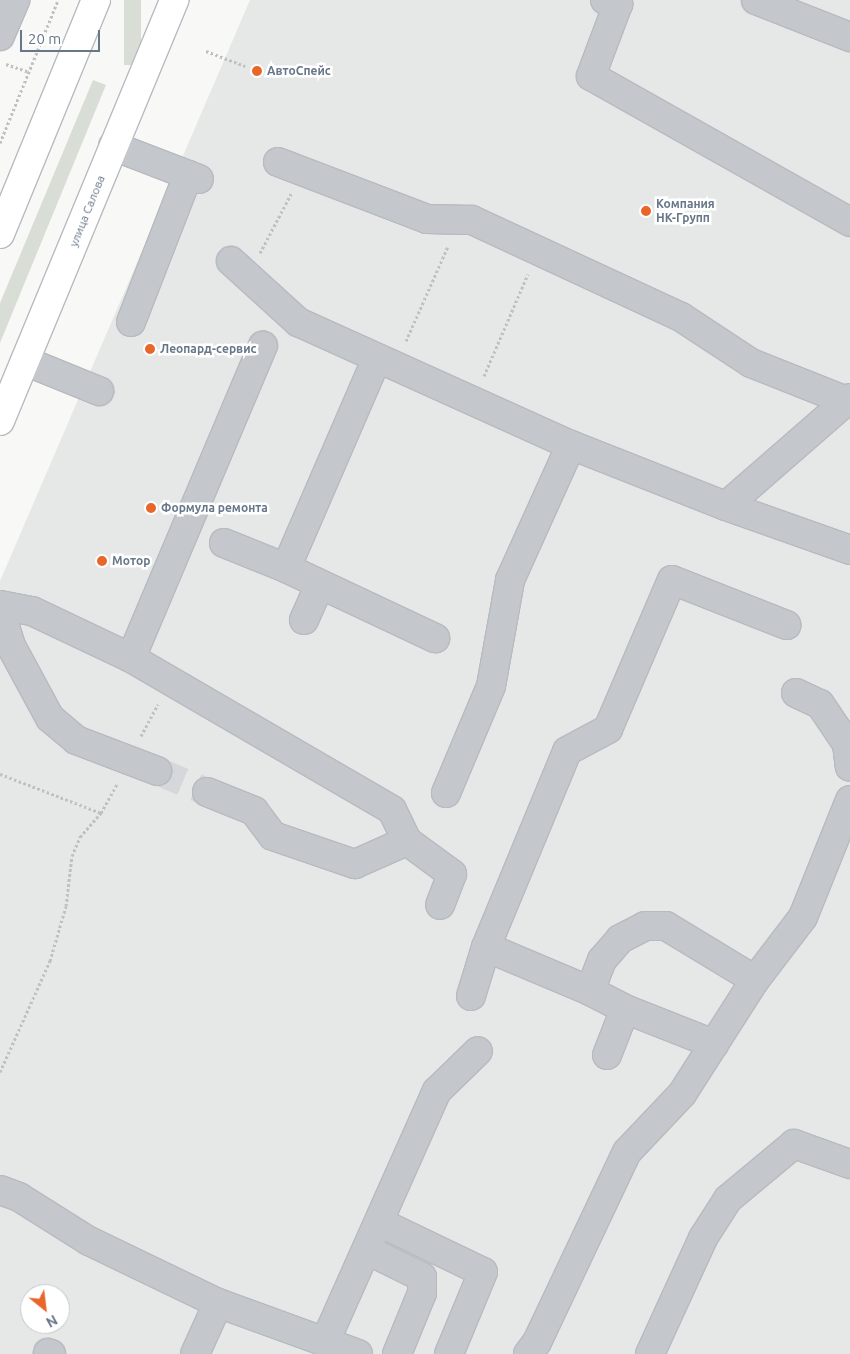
<!DOCTYPE html>
<meta charset="utf-8">
<style>
body{margin:0}
#map{position:relative;width:850px;height:1354px;overflow:hidden;background:#f8f9f6;font-family:Ubuntu,sans-serif}
div>[style]{position:absolute}
.built>*{inset:0;background:#e6e8e7}
.green>*{inset:0;background:#d8ded5;transform-origin:0 0}
.minor-tunnel>*{height:28px;margin-top:-14px;transform-origin:0;background:repeating-linear-gradient(90deg,#d4d8da 0 28px,transparent 0 42px)}
.path>*{height:3px;margin-top:-1.5px;transform-origin:0;background:repeating-linear-gradient(90deg,#bec0c3 0 2.5px,transparent 0 5px)}
.roads{filter:drop-shadow(1px 0 #b7bbc0) drop-shadow(-1px 0 #b7bbc0) drop-shadow(0 1px #b7bbc0) drop-shadow(0 -1px #b7bbc0)}
.minor>*{height:28px;margin:-14px;padding:0 14px;transform-origin:14px;border-radius:14px;background:#c4c7cc}
.major>*{height:28px;margin:-14px;padding:0 14px;transform-origin:14px;border-radius:14px;background:#fff}
.dots>*{width:14px;height:14px;translate:-50% -50%;box-sizing:border-box;border:2px solid #fff;border-radius:50%}
span{translate:-50% -50%;white-space:nowrap;text-align:center;line-height:1.15;-webkit-text-stroke:5px #fff;paint-order:stroke}
.poi-label{font-size:12px;color:#677688;font-weight:700}
.left{translate:0 -50%;text-align:left}
.street-label{font-size:12px;color:#677688}
.north{position:absolute;left:20px;top:1284px;width:50px;height:50px;box-sizing:border-box;background:#fff;border:1px solid #c2c8cf;border-radius:50%;rotate:151deg;font-size:14px;font-weight:700;line-height:20px;text-align:center;color:#677688}
.north::after{content:'';display:block;margin:auto;width:18px;height:22px;background:#e76628;clip-path:polygon(50% 0,100% 100%,50% 72%,0 100%)}
.scale{position:absolute;left:20px;top:30px;width:80px;height:22px;box-sizing:border-box;border:2px solid #677688;border-top:0;padding-left:6px;font-size:15px;line-height:18px;white-space:nowrap;color:#677688;-webkit-text-stroke:4px #fff;paint-order:stroke}
</style>
<div id="map">
<div class="built">
<i style="clip-path:polygon(evenodd,250px 0,850px 0,850px 1354px,0 1354px,0 581px,250px 0,30px 1294px,60px 1294px,60px 1324px,30px 1324px,30px 1294px)"></i>
</div>
<div class="green">
<i style="left:124px;top:0;width:17px;height:65px"></i>
<i style="clip-path:polygon(93px 80px,106px 85px,0 343px,0 303px)"></i>
</div>
<div class="minor-tunnel">
<i style="left:157px;top:771px;width:54px;rotate:22.8deg"></i>
</div>
<div class="path">
<i style="left:206px;top:51px;width:42px;rotate:21deg"></i>
<i style="left:6px;top:64px;width:24px;rotate:19deg"></i>
<i style="left:0;top:143px;width:154px;rotate:-67.9deg"></i>
<i style="left:260px;top:253px;width:67px;rotate:-62.3deg"></i>
<i style="left:406px;top:341px;width:104px;rotate:-66.1deg"></i>
<i style="left:484px;top:376px;width:111px;rotate:-66.7deg"></i>
<i style="left:141px;top:736px;width:36px;rotate:-62deg"></i>
<i style="left:0;top:774px;width:108px;rotate:21.1deg"></i>
<i style="left:101px;top:813px;width:33px;rotate:-61deg"></i>
<i style="left:0;top:1072px;width:122px;rotate:-65.8deg"></i>
<i style="left:50px;top:961px;width:57px;rotate:-73.8deg"></i>
<i style="left:66px;top:906px;width:50px;rotate:-83.2deg"></i>
<i style="left:72px;top:856px;width:21px;rotate:-67deg"></i>
<i style="left:80px;top:837px;width:32px;rotate:-49deg"></i>
</div>
<div class="roads">
<div class="minor">
<i style="left:605px;top:0;width:14px;rotate:17deg"></i>
<i style="left:618px;top:4px;width:77px;rotate:110.6deg"></i>
<i style="left:591px;top:76px;width:297px;rotate:29.4deg"></i>
<i style="left:756px;top:0;width:101px;rotate:21.5deg"></i>
<i style="left:0;top:36px;width:39px;rotate:-67deg"></i>
<i style="left:113px;top:146px;width:92px;rotate:21deg"></i>
<i style="left:278px;top:162px;width:160px;rotate:20.9deg"></i>
<i style="left:427px;top:219px;width:45px;rotate:1.3deg"></i>
<i style="left:472px;top:220px;width:230px;rotate:24.9deg"></i>
<i style="left:681px;top:317px;width:84px;rotate:33.3deg"></i>
<i style="left:751px;top:363px;width:103px;rotate:21.6deg"></i>
<i style="left:231px;top:261px;width:91px;rotate:42.3deg"></i>
<i style="left:298px;top:322px;width:299px;rotate:24.3deg"></i>
<i style="left:571px;top:445px;width:167px;rotate:21.5deg"></i>
<i style="left:726px;top:506px;width:164px;rotate:-41.1deg"></i>
<i style="left:131px;top:322px;width:158px;rotate:-68.8deg"></i>
<i style="left:377px;top:358px;width:229px;rotate:113.4deg"></i>
<i style="left:286px;top:568px;width:165px;rotate:25.2deg"></i>
<i style="left:25px;top:361px;width:80px;rotate:22.1deg"></i>
<i style="left:726px;top:506px;width:132px;rotate:19.5deg"></i>
<i style="left:224px;top:543px;width:67px;rotate:22deg"></i>
<i style="left:0;top:605px;width:33px;rotate:11deg"></i>
<i style="left:32px;top:611px;width:110px;rotate:25.4deg"></i>
<i style="left:131px;top:658px;width:302px;rotate:30.2deg"></i>
<i style="left:392px;top:810px;width:34px;rotate:64deg"></i>
<i style="left:407px;top:841px;width:56px;rotate:36.3deg"></i>
<i style="left:452px;top:874px;width:33px;rotate:111deg"></i>
<i style="left:0;top:610px;width:38px;rotate:73deg"></i>
<i style="left:11px;top:646px;width:82px;rotate:61.6deg"></i>
<i style="left:50px;top:718px;width:34px;rotate:40deg"></i>
<i style="left:76px;top:740px;width:87px;rotate:20.9deg"></i>
<i style="left:304px;top:620px;width:39px;rotate:-66deg"></i>
<i style="left:131px;top:658px;width:339px;rotate:-67.1deg"></i>
<i style="left:796px;top:693px;width:26px;rotate:25deg"></i>
<i style="left:820px;top:704px;width:48px;rotate:56deg"></i>
<i style="left:847px;top:744px;width:23px;rotate:83deg"></i>
<i style="left:207px;top:792px;width:51px;rotate:22deg"></i>
<i style="left:254px;top:811px;width:31px;rotate:53deg"></i>
<i style="left:273px;top:836px;width:87px;rotate:18.9deg"></i>
<i style="left:355px;top:864px;width:57px;rotate:-23.9deg"></i>
<i style="left:446px;top:793px;width:116px;rotate:-67.2deg"></i>
<i style="left:491px;top:686px;width:108px;rotate:-79.8deg"></i>
<i style="left:510px;top:580px;width:148px;rotate:-65.7deg"></i>
<i style="left:486px;top:947px;width:113px;rotate:22.9deg"></i>
<i style="left:590px;top:991px;width:39px;rotate:27deg"></i>
<i style="left:625px;top:1009px;width:96px;rotate:21.5deg"></i>
<i style="left:590px;top:991px;width:33px;rotate:-69deg"></i>
<i style="left:602px;top:960px;width:28px;rotate:-49deg"></i>
<i style="left:620px;top:939px;width:28px;rotate:-27deg"></i>
<i style="left:645px;top:926px;width:21px"></i>
<i style="left:666px;top:926px;width:104px;rotate:31.2deg"></i>
<i style="left:471px;top:996px;width:51px;rotate:-73deg"></i>
<i style="left:486px;top:947px;width:212px;rotate:-67.5deg"></i>
<i style="left:567px;top:751px;width:47px;rotate:-28.2deg"></i>
<i style="left:608px;top:729px;width:162px;rotate:-66.8deg"></i>
<i style="left:672px;top:580px;width:123px;rotate:21.5deg"></i>
<i style="left:607px;top:1055px;width:49px;rotate:-68.6deg"></i>
<i style="left:0;top:1190px;width:20px;rotate:20deg"></i>
<i style="left:19px;top:1197px;width:83px;rotate:32.2deg"></i>
<i style="left:89px;top:1241px;width:143px;rotate:25.7deg"></i>
<i style="left:218px;top:1303px;width:149px;rotate:20deg"></i>
<i style="left:379px;top:1222px;width:115px;rotate:25.7deg"></i>
<i style="left:483px;top:1272px;width:89px;rotate:112.5deg"></i>
<i style="left:367px;top:1250px;width:61px;rotate:26.1deg"></i>
<i style="left:422px;top:1277px;width:16px;rotate:90deg"></i>
<i style="left:422px;top:1293px;width:66px;rotate:112.3deg"></i>
<i style="left:325px;top:1342px;width:275px;rotate:-66deg"></i>
<i style="left:437px;top:1091px;width:57px;rotate:-44.3deg"></i>
<i style="left:48px;top:1353px;width:3px;rotate:18deg"></i>
<i style="left:195px;top:1354px;width:56px;rotate:-65.7deg"></i>
<i style="left:528px;top:1354px;width:15px;rotate:-53deg"></i>
<i style="left:537px;top:1342px;width:210px;rotate:-64.7deg"></i>
<i style="left:627px;top:1152px;width:80px;rotate:-46.5deg"></i>
<i style="left:682px;top:1094px;width:135px;rotate:-57.4deg"></i>
<i style="left:755px;top:980px;width:79px;rotate:-52.7deg"></i>
<i style="left:803px;top:917px;width:126px;rotate:-68.1deg"></i>
<i style="left:650px;top:1354px;width:128px;rotate:-65.4deg"></i>
<i style="left:703px;top:1238px;width:46px;rotate:-57.3deg"></i>
<i style="left:728px;top:1199px;width:86px;rotate:-39.8deg"></i>
<i style="left:794px;top:1144px;width:59px;rotate:19.7deg"></i>
</div>
<div class="major">
<i style="left:0;top:234px;width:253px;rotate:-67.7deg"></i>
<i style="left:0;top:421px;width:456px;rotate:-67.5deg"></i>
</div>
</div>
<div class="dots">
<i style="left:257px;top:71px;background:#e76628"></i>
<i style="left:646px;top:211px;background:#e76628"></i>
<i style="left:150px;top:349px;background:#e76628"></i>
<i style="left:151px;top:508px;background:#e76628"></i>
<i style="left:102px;top:561px;background:#e76628"></i>
</div>
<div class="poi-label">
<span class="left" style="left:267px;top:71px">АвтоСпейс</span>
<span class="left" style="left:656px;top:211px">Компания<br>НК-Групп</span>
<span class="left" style="left:160px;top:349px">Леопард-сервис</span>
<span class="left" style="left:161px;top:508px">Формула ремонта</span>
<span class="left" style="left:112px;top:561px">Мотор</span>
</div>
<div class="street-label">
<span style="left:87px;top:211px;rotate:-68deg">улица Салова</span>
</div>
<div class="north">N</div>
<div class="scale">20 m</div>
</div>
